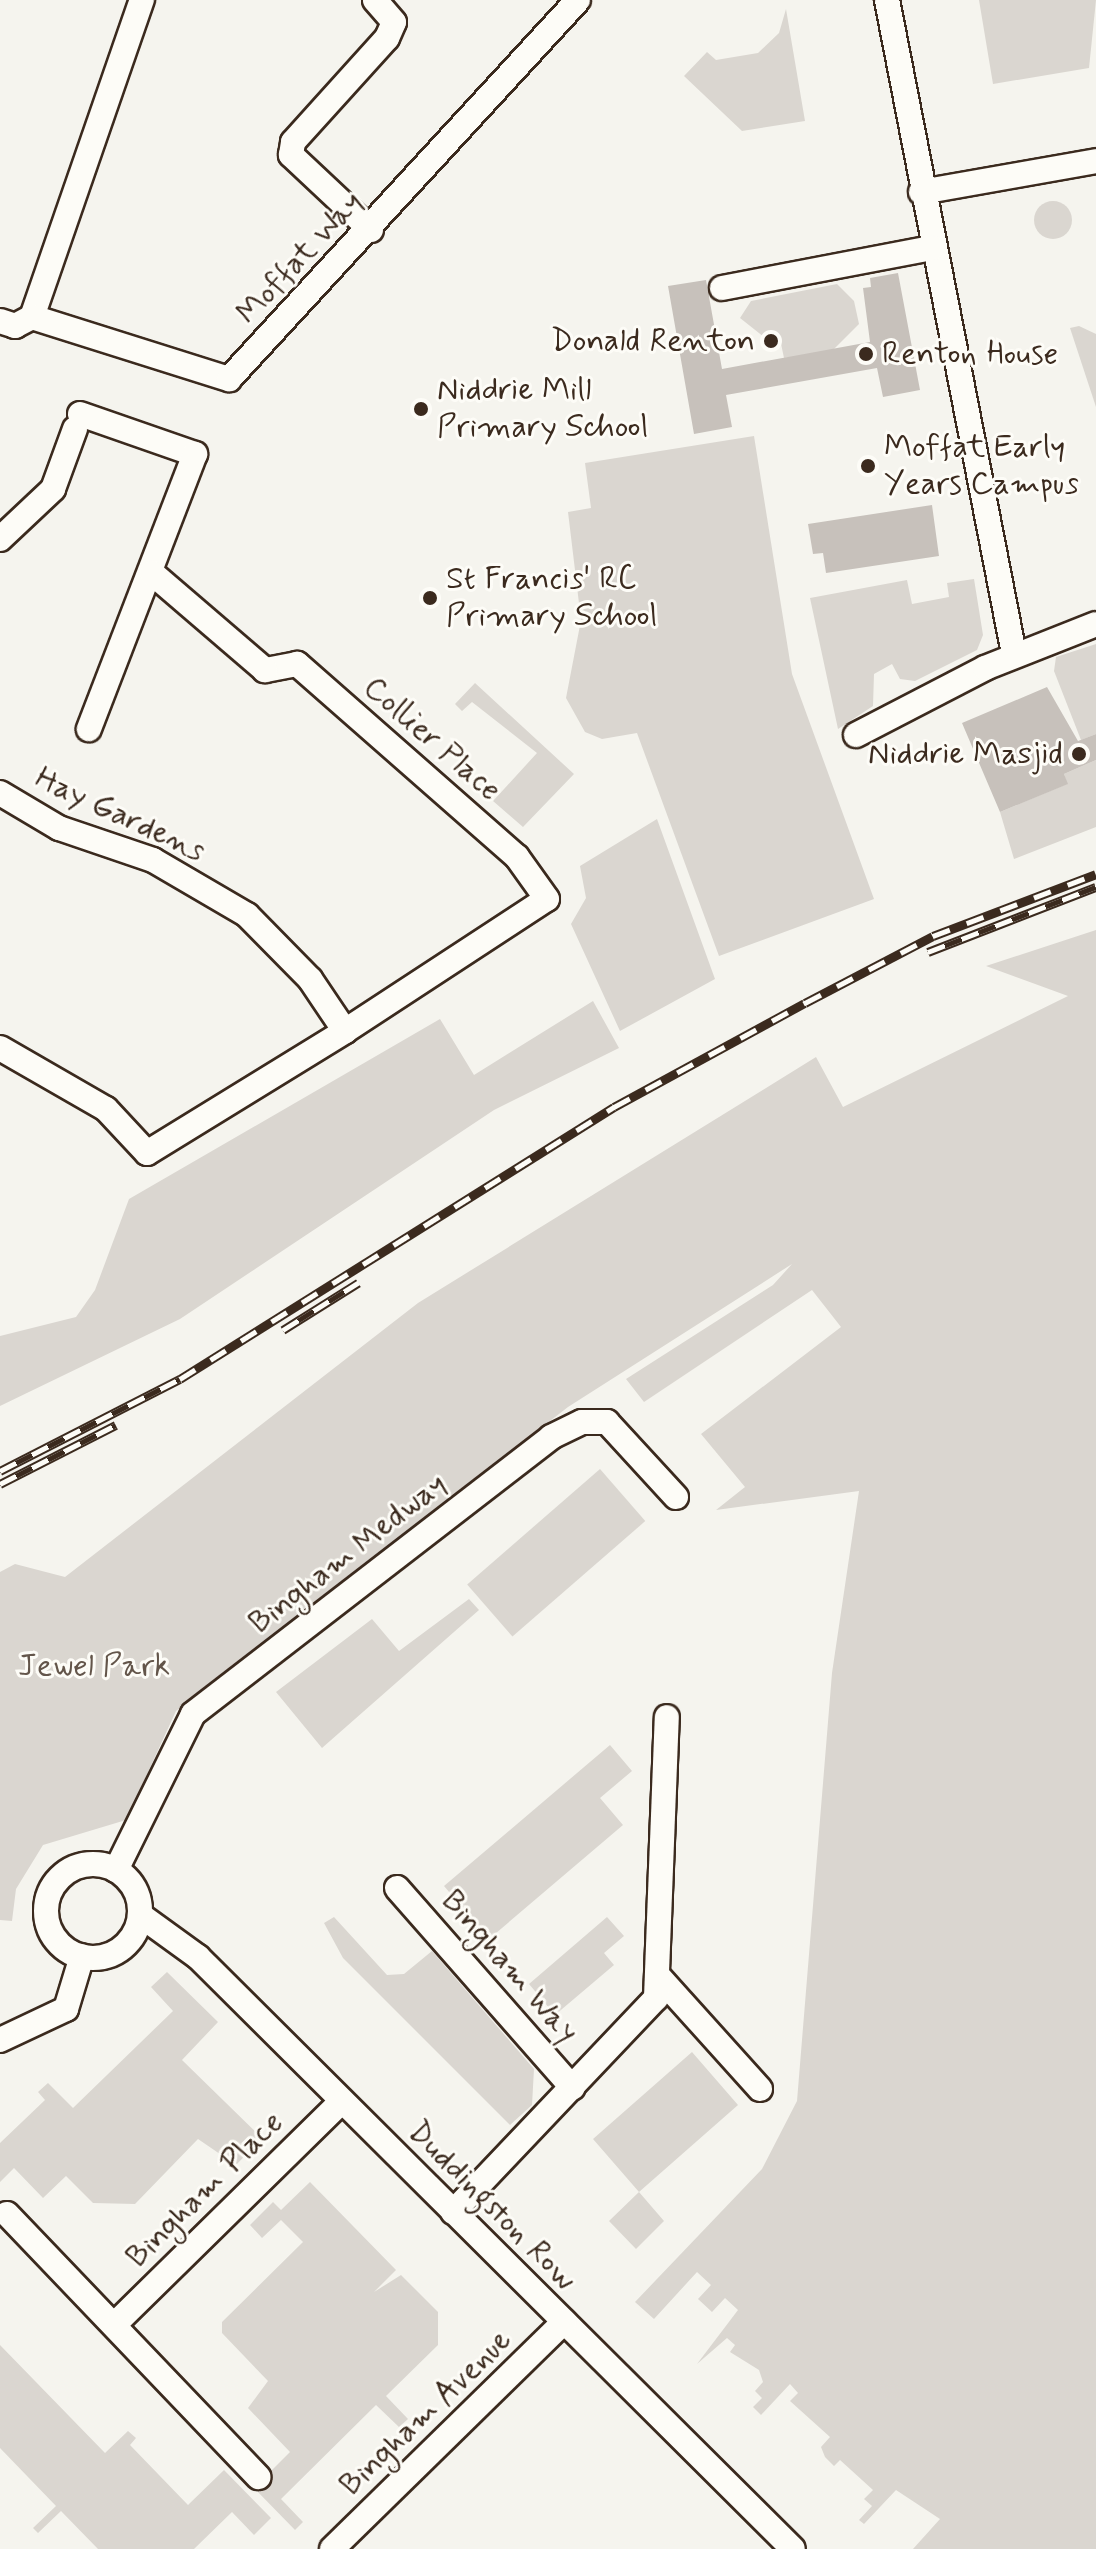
<!DOCTYPE html>
<style>
body{margin:0}
#map{position:relative;width:1096px;height:2549px;overflow:hidden;background:#f5f4ee;font-family:Mynerve,sans-serif}
div>[style]{position:absolute}
.green>*{inset:0;background:#dad6d0;transform-origin:0 0}
.round{border-radius:50%}
.building>*{inset:0;background:#c7c1bb}
.roads{filter:drop-shadow(2px 0 #3b2a1e) drop-shadow(-2px 0 #3b2a1e) drop-shadow(0 2px #3b2a1e) drop-shadow(0 -2px #3b2a1e)}
.street>*{height:24px;margin:-12px;padding:0 12px;transform-origin:12px;border-radius:12px;background:#fdfcf7}
.street>.ring{margin:-12px;padding:0;box-sizing:content-box;background:none;border:24px solid #fdfcf7;border-radius:50%}
.rail>*{height:9px;margin-top:-4.5px;transform-origin:0;background:repeating-linear-gradient(90deg,#fdfcf7 0 18px,#3b2a1e 0 36px);box-sizing:border-box;border-block:2px solid #3b2a1e}
.dots>*{width:22px;height:22px;translate:-50% -50%;box-sizing:border-box;border:4px solid #fdfcf7;border-radius:50%}
span{translate:-50% -50%;white-space:nowrap;text-align:center;line-height:1.15;-webkit-text-stroke:6px #fdfcf7;paint-order:stroke}
.street-label{font-size:32px;color:#3b2a1e}
.poi-label{font-size:32px;color:#3b2a1e}
.right{translate:-100% -50%;text-align:right}
.left{translate:0 -50%;text-align:left}
.park-label{font-size:32px;color:#63554a}
</style>
<div id="map">
<div class="green">
<i style="clip-path:polygon(979px 0,1096px 0,1089px 68px,993px 84px)"></i>
<i style="clip-path:polygon(786px 9px,805px 121px,742px 131px,684px 76px,707px 52px,716px 60px,758px 53px,779px 33px)"></i>
<i class="round" style="left:1034px;top:201px;width:38px;height:38px"></i>
<i style="clip-path:polygon(837px 284px,854px 301px,859px 324px,831px 352px,784px 358px,780px 339px,769px 341px,740px 318px,751px 301px)"></i>
<i style="clip-path:polygon(1079px 326px,1096px 334px,1096px 407px,1070px 328px)"></i>
<i style="clip-path:polygon(754px 436px,792px 674px,874px 899px,719px 956px,637px 733px,602px 739px,585px 732px,566px 698px,581px 620px,568px 512px,591px 508px,585px 463px)"></i>
<i style="clip-path:polygon(974px 579px,983px 635px,977px 650px,915px 681px,900px 679px,892px 664px,874px 674px,873px 706px,838px 729px,810px 598px,907px 580px,912px 604px,949px 597px,947px 583px)"></i>
<i style="clip-path:polygon(1096px 644px,1096px 734px,1081px 740px,1054px 671px,1056px 657px)"></i>
<i style="clip-path:polygon(475px 683px,574px 774px,523px 827px,493px 801px,537px 753px,472px 702px,462px 711px,455px 704px)"></i>
<i style="clip-path:polygon(1096px 760px,1096px 827px,1014px 859px,1000px 812px,1067px 784px,1064px 774px)"></i>
<i style="clip-path:polygon(657px 819px,715px 979px,620px 1031px,571px 924px,586px 898px,580px 866px)"></i>
<i style="clip-path:polygon(1096px 930px,1096px 2549px,913px 2549px,940px 2519px,896px 2490px,864px 2524px,859px 2520px,872px 2506px,864px 2499px,873px 2490px,840px 2460px,834px 2466px,825px 2457px,821px 2447px,830px 2437px,790px 2401px,798px 2393px,790px 2384px,761px 2415px,753px 2407px,762px 2398px,755px 2391px,763px 2382px,759px 2370px,730px 2352px,735px 2345px,727px 2338px,697px 2364px,738px 2310px,725px 2298px,712px 2312px,698px 2299px,711px 2285px,697px 2272px,654px 2319px,635px 2302px,762px 2169px,797px 2101px,832px 1673px,859px 1491px,716px 1510px,745px 1487px,701px 1434px,841px 1327px,812px 1290px,644px 1402px,626px 1379px,773px 1285px,792px 1264px,568px 1407px,176px 1711px,126px 1820px,43px 1845px,16px 1889px,12px 1921px,0 1920px,0 1572px,15px 1564px,65px 1577px,418px 1303px,816px 1057px,843px 1107px,1068px 996px,986px 966px)"></i>
<i style="clip-path:polygon(593px 1001px,619px 1048px,494px 1110px,180px 1319px,0 1406px,0 1336px,76px 1317px,95px 1290px,129px 1199px,440px 1019px,474px 1075px)"></i>
<i style="left:600px;top:1469px;width:69px;height:176px;rotate:49deg"></i>
<i style="clip-path:polygon(469px 1599px,479px 1610px,322px 1748px,276px 1692px,372px 1619px,399px 1651px)"></i>
<i style="clip-path:polygon(610px 1745px,632px 1771px,600px 1798px,623px 1825px,489px 1939px,444px 1886px)"></i>
<i style="clip-path:polygon(334px 1917px,387px 1975px,404px 1974px,432px 1951px,534px 2069px,532px 2105px,510px 2125px,343px 1958px,324px 1923px)"></i>
<i style="clip-path:polygon(607px 1917px,624px 1936px,604px 1953px,614px 1965px,555px 2015px,529px 1984px)"></i>
<i style="clip-path:polygon(167px 1972px,218px 2022px,182px 2060px,262px 2138px,236px 2165px,198px 2139px,135px 2204px,93px 2203px,66px 2176px,43px 2198px,14px 2168px,0 2182px,0 2143px,45px 2100px,38px 2092px,48px 2083px,73px 2108px,173px 2011px,151px 1987px)"></i>
<i style="clip-path:polygon(692px 2052px,738px 2105px,639px 2192px,664px 2221px,636px 2249px,609px 2221px,639px 2192px,593px 2139px)"></i>
<i style="clip-path:polygon(310px 2182px,396px 2270px,374px 2292px,401px 2275px,438px 2312px,438px 2345px,386px 2396px,408px 2419px,399px 2427px,376px 2405px,281px 2499px,303px 2522px,295px 2530px,254px 2488px,290px 2452px,248px 2408px,268px 2381px,222px 2333px,222px 2322px,303px 2242px,281px 2220px,262px 2238px,250px 2225px,273px 2202px,281px 2210px)"></i>
<i style="clip-path:polygon(0 2345px,105px 2453px,128px 2431px,136px 2438px,130px 2445px,188px 2505px,224px 2470px,271px 2518px,254px 2535px,232px 2512px,194px 2549px,98px 2549px,61px 2511px,38px 2533px,33px 2528px,56px 2506px,0 2448px)"></i>
</div>
<div class="building">
<i style="clip-path:polygon(898px 273px,920px 390px,883px 397px,877px 368px,726px 395px,732px 427px,694px 434px,668px 286px,706px 280px,722px 369px,870px 342px,863px 288px,871px 287px,870px 278px)"></i>
<i style="clip-path:polygon(932px 505px,939px 556px,826px 573px,823px 553px,813px 554px,808px 524px)"></i>
<i style="clip-path:polygon(1047px 687px,1078px 741px,1096px 734px,1096px 760px,1064px 774px,1068px 784px,1000px 812px,962px 723px)"></i>
</div>
<div class="roads">
<div class="street">
<i style="left:887px;top:0;width:666px;rotate:79.01deg"></i>
<i style="left:921px;top:192px;width:178px;rotate:-10deg"></i>
<i style="left:371px;top:230px;width:110px;rotate:-136.8deg"></i>
<i style="left:291px;top:155px;width:13px;rotate:-81deg"></i>
<i style="left:293px;top:142px;width:140px;rotate:-47.9deg"></i>
<i style="left:387px;top:38px;width:17px;rotate:-66deg"></i>
<i style="left:394px;top:22px;width:29px;rotate:-131deg"></i>
<i style="left:722px;top:288px;width:214px;rotate:-10.8deg"></i>
<i style="left:32px;top:317px;width:336px;rotate:-70.9deg"></i>
<i style="left:0;top:321px;width:16px;rotate:18deg"></i>
<i style="left:15px;top:326px;width:19px;rotate:-28deg"></i>
<i style="left:32px;top:317px;width:207px;rotate:17.5deg"></i>
<i style="left:229px;top:379px;width:515px;rotate:-47.36deg"></i>
<i style="left:80px;top:414px;width:122px;rotate:19.2deg"></i>
<i style="left:195px;top:454px;width:295px;rotate:111.1deg"></i>
<i style="left:0;top:539px;width:73px;rotate:-43.3deg"></i>
<i style="left:53px;top:489px;width:64px;rotate:-69.9deg"></i>
<i style="left:856px;top:735px;width:145px;rotate:-27.4deg"></i>
<i style="left:985px;top:668px;width:119px;rotate:-21.6deg"></i>
<i style="left:0;top:793px;width:69px;rotate:30.7deg"></i>
<i style="left:59px;top:828px;width:99px;rotate:18.8deg"></i>
<i style="left:153px;top:860px;width:109px;rotate:30.3deg"></i>
<i style="left:247px;top:915px;width:90px;rotate:45.5deg"></i>
<i style="left:310px;top:979px;width:63px;rotate:56.1deg"></i>
<i style="left:345px;top:1031px;width:241px;rotate:-33.2deg"></i>
<i style="left:547px;top:899px;width:52px;rotate:-125.5deg"></i>
<i style="left:517px;top:857px;width:293px;rotate:-138.7deg"></i>
<i style="left:297px;top:664px;width:33px;rotate:169deg"></i>
<i style="left:265px;top:670px;width:149px;rotate:-139.4deg"></i>
<i style="left:0;top:1048px;width:122px;rotate:29.9deg"></i>
<i style="left:106px;top:1109px;width:60px;rotate:47deg"></i>
<i style="left:147px;top:1153px;width:233px;rotate:-31.6deg"></i>
<i class="ring" style="left:46px;top:1864px;width:70px;height:70px"></i>
<i style="left:116px;top:1870px;width:174px;rotate:-63.7deg"></i>
<i style="left:193px;top:1714px;width:453px;rotate:-37.7deg"></i>
<i style="left:551px;top:1437px;width:34px;rotate:-26deg"></i>
<i style="left:582px;top:1422px;width:25px"></i>
<i style="left:607px;top:1422px;width:102px;rotate:47.4deg"></i>
<i style="left:397px;top:1888px;width:266px;rotate:48.7deg"></i>
<i style="left:140px;top:1915px;width:72px;rotate:35.9deg"></i>
<i style="left:198px;top:1957px;width:839px;rotate:44.86deg"></i>
<i style="left:661px;top:1979px;width:148px;rotate:48deg"></i>
<i style="left:0;top:2040px;width:73px;rotate:-25.2deg"></i>
<i style="left:66px;top:2009px;width:55px;rotate:-73.2deg"></i>
<i style="left:453px;top:2212px;width:295px;rotate:-46.5deg"></i>
<i style="left:656px;top:1998px;width:281px;rotate:-87.8deg"></i>
<i style="left:7px;top:2214px;width:364px;rotate:46.3deg"></i>
<i style="left:114px;top:2325px;width:318px;rotate:-44.5deg"></i>
<i style="left:332px;top:2549px;width:325px;rotate:-44.4deg"></i>
</div>
</div>
<div class="rail">
<i style="left:928px;top:952px;width:180px;rotate:-21.2deg"></i>
<i style="left:283px;top:1330px;width:89px;rotate:-32.1deg"></i>
<i style="left:0;top:1471px;width:202px;rotate:-27.1deg"></i>
<i style="left:180px;top:1379px;width:512px;rotate:-32.08deg"></i>
<i style="left:614px;top:1107px;width:217px;rotate:-28.6deg"></i>
<i style="left:805px;top:1003px;width:144px;rotate:-27.6deg"></i>
<i style="left:933px;top:936px;width:174px;rotate:-20.8deg"></i>
<i style="left:0;top:1484px;width:130px;rotate:-27deg"></i>
</div>
<div class="dots">
<i style="left:771px;top:341px;background:#3b2a1e"></i>
<i style="left:866px;top:354px;background:#3b2a1e"></i>
<i style="left:421px;top:409px;background:#3b2a1e"></i>
<i style="left:868px;top:466px;background:#3b2a1e"></i>
<i style="left:430px;top:598px;background:#3b2a1e"></i>
<i style="left:1079px;top:754px;background:#3b2a1e"></i>
</div>
<div class="street-label">
<span style="left:300px;top:258px;rotate:-47deg">Moffat Way</span>
<span style="left:432px;top:739px;rotate:41deg">Collier Place</span>
<span style="left:120px;top:815px;rotate:25deg">Hay Gardens</span>
<span style="left:348px;top:1554px;rotate:-38deg">Bingham Medway</span>
<span style="left:509px;top:1967px;rotate:49deg">Bingham Way</span>
<span style="left:205px;top:2190px;rotate:-45deg">Bingham Place</span>
<span style="left:492px;top:2206px;rotate:45deg">Duddingston Row</span>
<span style="left:426px;top:2413px;rotate:-44deg">Bingham Avenue</span>
</div>
<div class="poi-label">
<span class="right" style="left:755px;top:341px">Donald Renton</span>
<span class="left" style="left:882px;top:354px">Renton House</span>
<span class="left" style="left:437px;top:409px">Niddrie Mill<br>Primary School</span>
<span class="left" style="left:884px;top:466px">Moffat Early<br>Years Campus</span>
<span class="left" style="left:446px;top:598px">St Francis' RC<br>Primary School</span>
<span class="right" style="left:1063px;top:754px">Niddrie Masjid</span>
</div>
<div class="park-label">
<span style="left:94px;top:1666px">Jewel Park</span>
</div>
</div>
